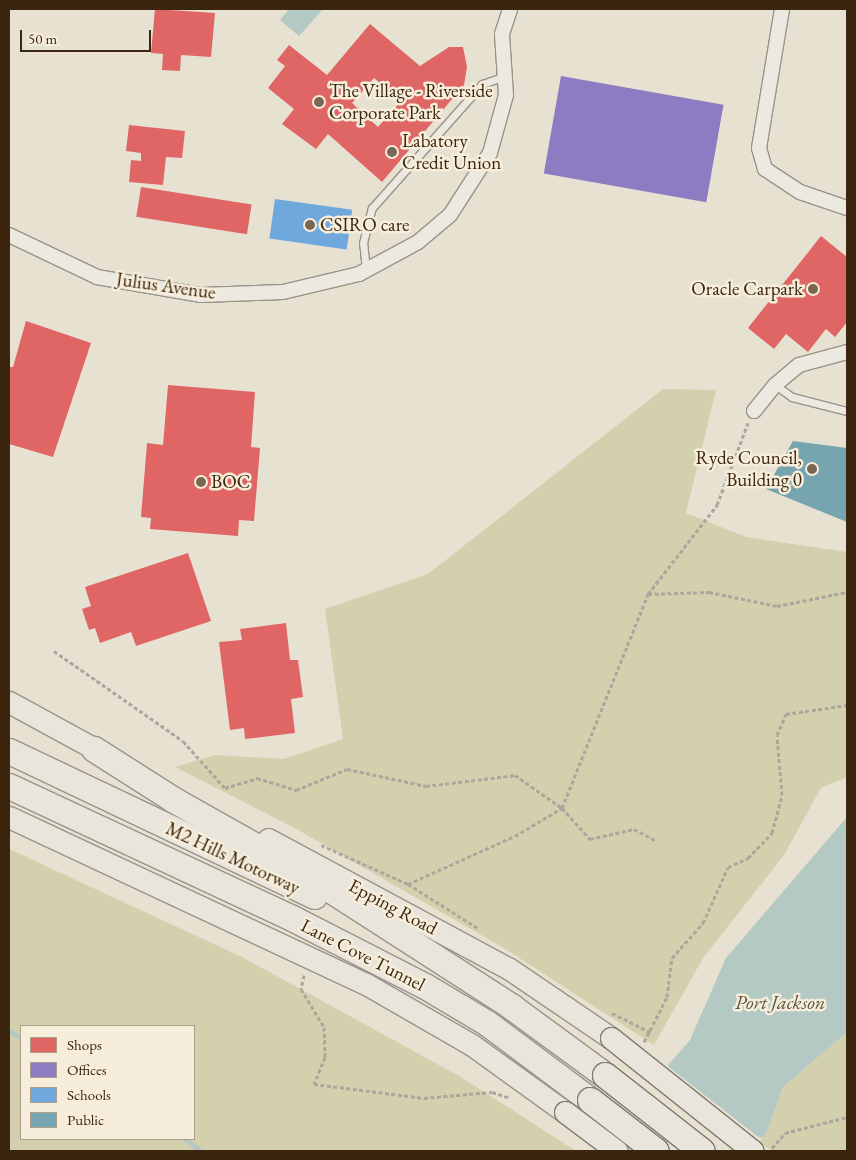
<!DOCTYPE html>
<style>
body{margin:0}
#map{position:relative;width:856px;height:1160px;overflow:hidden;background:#e7e1d1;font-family:"EB Garamond",serif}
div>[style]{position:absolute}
.green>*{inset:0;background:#d3d0ad}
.water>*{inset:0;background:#b4c8c4}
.pier>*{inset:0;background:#e7e1d1}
.shops>*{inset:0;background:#e06666;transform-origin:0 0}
.offices>*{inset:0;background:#8e7cc3;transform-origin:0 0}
.schools>*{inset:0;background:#6fa8dc;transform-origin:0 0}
.public>*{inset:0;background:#76a5af}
.stream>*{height:5px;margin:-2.5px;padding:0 2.5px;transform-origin:2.5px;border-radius:2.5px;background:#b4c8c4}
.path>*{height:3px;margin-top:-1.5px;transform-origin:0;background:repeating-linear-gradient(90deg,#aca69d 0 4px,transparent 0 6.5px)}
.roads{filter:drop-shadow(1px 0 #999387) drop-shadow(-1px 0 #999387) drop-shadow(0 1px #999387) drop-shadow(0 -1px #999387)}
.lane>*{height:7px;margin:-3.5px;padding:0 3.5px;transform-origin:3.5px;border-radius:3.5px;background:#ece9e1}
.street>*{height:14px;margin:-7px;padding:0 7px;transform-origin:7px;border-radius:7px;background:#ece9e1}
.primary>*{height:21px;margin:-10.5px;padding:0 10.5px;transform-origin:10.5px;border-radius:10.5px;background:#e9e5dc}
.highway>*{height:25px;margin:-12.5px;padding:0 12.5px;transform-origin:12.5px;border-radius:12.5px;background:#e9e5dc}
.bridges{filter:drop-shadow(1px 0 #817a6e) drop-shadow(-1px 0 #817a6e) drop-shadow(0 1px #817a6e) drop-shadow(0 -1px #817a6e)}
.primary-bridge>*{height:21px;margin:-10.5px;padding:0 10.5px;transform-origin:10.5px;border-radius:10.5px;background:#e9e5dc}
.highway-bridge>*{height:25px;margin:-12.5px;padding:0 12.5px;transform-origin:12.5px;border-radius:12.5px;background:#e9e5dc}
.dots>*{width:14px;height:14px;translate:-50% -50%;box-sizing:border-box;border:2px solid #f6eedb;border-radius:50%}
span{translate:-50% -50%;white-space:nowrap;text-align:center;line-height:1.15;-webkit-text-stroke:5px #f6eedb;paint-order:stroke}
.poi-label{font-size:19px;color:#3c250e}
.left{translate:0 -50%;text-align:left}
.right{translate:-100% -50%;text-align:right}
.street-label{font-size:19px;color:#3c250e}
.water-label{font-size:20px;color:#595343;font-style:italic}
.frame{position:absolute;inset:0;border:10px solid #3c250e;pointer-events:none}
.legend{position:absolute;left:20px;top:1025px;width:175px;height:115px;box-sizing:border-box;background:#f6eedb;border:1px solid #ac9e89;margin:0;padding:6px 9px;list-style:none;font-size:15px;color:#3c250e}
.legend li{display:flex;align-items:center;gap:10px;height:25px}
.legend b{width:25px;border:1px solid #ac9e89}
.scale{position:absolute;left:20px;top:30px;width:131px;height:22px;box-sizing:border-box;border:2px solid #3c250e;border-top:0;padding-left:6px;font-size:15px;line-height:18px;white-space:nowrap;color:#3c250e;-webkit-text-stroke:4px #f6eedb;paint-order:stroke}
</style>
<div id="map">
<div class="green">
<i style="clip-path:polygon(663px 389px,716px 390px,686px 513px,746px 537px,847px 552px,847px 777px,821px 788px,784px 855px,703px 958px,654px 1045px,502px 947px,291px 826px,175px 767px,215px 755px,284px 759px,343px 739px,325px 609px,428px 574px)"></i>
<i style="clip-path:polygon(evenodd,9px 849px,242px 957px,461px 1077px,576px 1151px,9px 1151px,9px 849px,21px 1026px,194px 1026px,194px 1139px,21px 1139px,21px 1026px)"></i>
<i style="clip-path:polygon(847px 1032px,847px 1151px,772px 1151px,755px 1139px,765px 1137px,783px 1087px)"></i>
</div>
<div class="water">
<i style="clip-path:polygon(289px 9px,323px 9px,299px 36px,280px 20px)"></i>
<i style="clip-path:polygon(847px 817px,847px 1032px,783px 1087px,765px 1137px,593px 1151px,690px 1040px,726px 958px)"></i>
</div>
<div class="pier">
<i style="clip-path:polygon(665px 1064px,762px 1140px,746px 1151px,590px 1151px)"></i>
</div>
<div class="shops">
<i style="clip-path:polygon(155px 9px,215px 13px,211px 57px,181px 55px,180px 71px,162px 70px,163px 54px,151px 53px)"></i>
<i style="clip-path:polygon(evenodd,370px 24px,420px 66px,449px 47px,463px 47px,467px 67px,464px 85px,382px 182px,328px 134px,316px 149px,282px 124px,294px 109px,268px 88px,285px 66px,277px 60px,289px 45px,327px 75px,370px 24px,374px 78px,401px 101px,378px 127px,352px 103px,374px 78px)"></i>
<i style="clip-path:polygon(129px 125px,185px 131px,182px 158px,166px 157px,163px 185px,129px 182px,131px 160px,141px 161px,141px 153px,126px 151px)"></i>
<i style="left:141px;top:187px;width:112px;height:30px;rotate:9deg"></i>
<i style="clip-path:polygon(821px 236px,847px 257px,847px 322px,835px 337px,826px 329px,808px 352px,786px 334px,774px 349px,748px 328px)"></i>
<i style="clip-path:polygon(26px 321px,91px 343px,53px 457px,9px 444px,9px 367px,13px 367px)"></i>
<i style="clip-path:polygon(168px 385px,255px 392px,251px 447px,260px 448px,254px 521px,239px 520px,238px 536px,150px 529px,151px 518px,141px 517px,147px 443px,163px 445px)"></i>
<i style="clip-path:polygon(188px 553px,211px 621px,136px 646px,131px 632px,100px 643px,95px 628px,89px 630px,82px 609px,91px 606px,85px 587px)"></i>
<i style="clip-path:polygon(286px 623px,290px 660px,298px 660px,303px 697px,291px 699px,295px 733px,245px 739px,244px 728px,230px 730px,219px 642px,242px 640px,240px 629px)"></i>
</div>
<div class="offices">
<i style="left:561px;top:76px;width:165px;height:99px;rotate:10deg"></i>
</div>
<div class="schools">
<i style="left:275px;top:199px;width:78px;height:40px;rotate:8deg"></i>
</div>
<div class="public">
<i style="clip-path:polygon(793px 441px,847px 448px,847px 522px,766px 489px)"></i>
</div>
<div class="stream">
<i style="left:9px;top:1031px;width:14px;rotate:30deg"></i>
<i style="left:185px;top:1139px;width:20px;rotate:37deg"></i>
</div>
<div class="path">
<i style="left:648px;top:594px;width:61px;rotate:-1.9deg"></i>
<i style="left:709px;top:592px;width:69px;rotate:11.6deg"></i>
<i style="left:777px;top:606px;width:71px;rotate:-11.3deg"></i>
<i style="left:54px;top:651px;width:157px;rotate:34.9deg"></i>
<i style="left:183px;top:741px;width:63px;rotate:48.2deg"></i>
<i style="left:225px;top:788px;width:34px;rotate:-17deg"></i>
<i style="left:257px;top:778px;width:41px;rotate:17.1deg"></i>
<i style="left:296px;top:790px;width:55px;rotate:-22.4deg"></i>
<i style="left:347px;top:769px;width:81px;rotate:12.1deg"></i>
<i style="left:426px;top:786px;width:90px;rotate:-7deg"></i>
<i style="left:515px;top:775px;width:57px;rotate:35.1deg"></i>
<i style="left:562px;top:808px;width:42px;rotate:47.9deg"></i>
<i style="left:590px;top:839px;width:45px;rotate:-12.8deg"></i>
<i style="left:634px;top:829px;width:26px;rotate:28deg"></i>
<i style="left:321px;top:845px;width:95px;rotate:24.1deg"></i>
<i style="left:408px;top:884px;width:117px;rotate:-24.2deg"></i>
<i style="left:515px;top:836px;width:55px;rotate:-30.8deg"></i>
<i style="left:562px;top:808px;width:231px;rotate:-68.1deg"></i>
<i style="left:648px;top:594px;width:113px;rotate:-52.2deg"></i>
<i style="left:717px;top:505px;width:88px;rotate:-69.3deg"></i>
<i style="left:408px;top:884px;width:83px;rotate:32.2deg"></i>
<i style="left:304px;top:975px;width:14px;rotate:102deg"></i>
<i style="left:301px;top:989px;width:44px;rotate:58.8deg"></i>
<i style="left:324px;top:1027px;width:30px;rotate:88deg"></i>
<i style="left:325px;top:1057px;width:29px;rotate:112deg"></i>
<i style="left:314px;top:1084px;width:111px;rotate:7.3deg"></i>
<i style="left:424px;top:1098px;width:68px;rotate:-5deg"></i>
<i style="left:492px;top:1092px;width:19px;rotate:18deg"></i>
<i style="left:612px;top:1013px;width:45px;rotate:26.6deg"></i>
<i style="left:644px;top:1042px;width:51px;rotate:-62.9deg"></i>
<i style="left:667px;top:997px;width:39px;rotate:-83deg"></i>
<i style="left:672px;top:958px;width:47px;rotate:-48.5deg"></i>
<i style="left:703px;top:923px;width:61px;rotate:-65.9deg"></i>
<i style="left:728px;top:867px;width:22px;rotate:-24deg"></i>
<i style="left:748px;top:858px;width:35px;rotate:-46deg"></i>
<i style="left:772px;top:833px;width:39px;rotate:-75deg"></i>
<i style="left:782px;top:795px;width:60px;rotate:-94.8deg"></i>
<i style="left:777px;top:735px;width:23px;rotate:-67deg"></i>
<i style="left:786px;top:714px;width:62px;rotate:-8.4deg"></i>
<i style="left:772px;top:1148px;width:20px;rotate:-49deg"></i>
<i style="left:785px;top:1133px;width:64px;rotate:-14.5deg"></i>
</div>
<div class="roads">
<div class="lane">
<i style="left:366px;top:270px;width:27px;rotate:-96deg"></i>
<i style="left:363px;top:243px;width:36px;rotate:-76deg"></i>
<i style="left:372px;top:208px;width:166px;rotate:-48.4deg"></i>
<i style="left:482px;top:84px;width:24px;rotate:-19deg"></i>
<i style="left:775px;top:385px;width:21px;rotate:35deg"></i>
<i style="left:792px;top:397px;width:57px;rotate:14.3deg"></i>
</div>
<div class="street">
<i style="left:782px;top:9px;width:141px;rotate:99.4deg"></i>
<i style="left:759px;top:148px;width:22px;rotate:74deg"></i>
<i style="left:765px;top:169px;width:42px;rotate:33.3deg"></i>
<i style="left:800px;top:192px;width:50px;rotate:18.8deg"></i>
<i style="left:9px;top:235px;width:98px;rotate:25.5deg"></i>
<i style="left:97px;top:277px;width:106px;rotate:9.8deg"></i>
<i style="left:201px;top:295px;width:82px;rotate:-2.1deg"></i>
<i style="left:283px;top:292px;width:78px;rotate:-13.3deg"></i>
<i style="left:359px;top:274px;width:67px;rotate:-28.5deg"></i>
<i style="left:418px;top:242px;width:42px;rotate:-40.2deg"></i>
<i style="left:450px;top:215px;width:74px;rotate:-57.2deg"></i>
<i style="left:490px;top:153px;width:60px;rotate:-74.6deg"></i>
<i style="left:506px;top:95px;width:61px;rotate:-93.8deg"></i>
<i style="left:502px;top:34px;width:26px;rotate:-72deg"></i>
<i style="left:754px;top:411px;width:33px;rotate:-51deg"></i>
<i style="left:775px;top:385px;width:31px;rotate:-40deg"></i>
<i style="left:799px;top:365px;width:50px;rotate:-15.2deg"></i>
</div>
<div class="primary">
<i style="left:9px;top:702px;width:113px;rotate:28.6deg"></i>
<i style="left:9px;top:817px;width:394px;rotate:25.1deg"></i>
<i style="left:366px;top:984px;width:122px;rotate:29.9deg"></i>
<i style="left:472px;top:1045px;width:115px;rotate:35.8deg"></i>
<i style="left:268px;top:839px;width:272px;rotate:28.3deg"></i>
<i style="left:508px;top:968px;width:125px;rotate:34.2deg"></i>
</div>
<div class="highway">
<i style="left:94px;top:749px;width:95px;rotate:32.5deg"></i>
<i style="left:174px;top:800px;width:155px;rotate:29.4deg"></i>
<i style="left:309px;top:876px;width:242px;rotate:32.8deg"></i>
<i style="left:512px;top:1007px;width:115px;rotate:36.2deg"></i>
<i style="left:9px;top:751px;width:338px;rotate:25.4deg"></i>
<i style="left:9px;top:786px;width:312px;rotate:25deg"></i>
<i style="left:292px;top:918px;width:149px;rotate:27.1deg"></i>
<i style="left:425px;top:986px;width:72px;rotate:30.8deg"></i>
<i style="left:487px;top:1023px;width:129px;rotate:36.8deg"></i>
</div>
</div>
<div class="bridges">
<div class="primary-bridge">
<i style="left:611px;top:1038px;width:181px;rotate:38.5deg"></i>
<i style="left:565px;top:1112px;width:65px;rotate:36.9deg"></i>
</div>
<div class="highway-bridge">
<i style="left:605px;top:1075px;width:123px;rotate:38.1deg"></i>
<i style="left:590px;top:1100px;width:83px;rotate:37.7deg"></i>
</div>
</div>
<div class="dots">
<i style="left:319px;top:102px;background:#786752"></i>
<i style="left:392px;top:152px;background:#786752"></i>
<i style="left:310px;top:225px;background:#786752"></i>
<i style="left:813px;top:289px;background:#786752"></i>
<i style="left:812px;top:469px;background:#786752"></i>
<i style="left:201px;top:482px;background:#786752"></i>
</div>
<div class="poi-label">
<span class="left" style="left:329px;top:102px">The Village - Riverside<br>Corporate Park</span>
<span class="left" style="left:402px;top:152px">Labatory<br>Credit Union</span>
<span class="left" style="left:320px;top:225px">CSIRO care</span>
<span class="right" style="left:803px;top:289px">Oracle Carpark</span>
<span class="right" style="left:802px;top:469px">Ryde Council,<br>Building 0</span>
<span class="left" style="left:211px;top:482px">BOC</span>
</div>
<div class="street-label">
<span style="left:166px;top:286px;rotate:8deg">Julius Avenue</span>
<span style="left:233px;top:858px;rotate:25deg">M2 Hills Motorway</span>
<span style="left:393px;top:907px;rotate:28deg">Epping Road</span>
<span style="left:363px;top:955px;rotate:27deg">Lane Cove Tunnel</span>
</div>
<div class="water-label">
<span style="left:780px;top:1002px">Port Jackson</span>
</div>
<div class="frame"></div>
<ul class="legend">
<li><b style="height:14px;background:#e06666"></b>Shops</li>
<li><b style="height:14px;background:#8e7cc3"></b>Offices</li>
<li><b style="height:14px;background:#6fa8dc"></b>Schools</li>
<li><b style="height:14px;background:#76a5af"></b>Public</li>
</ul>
<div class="scale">50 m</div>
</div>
